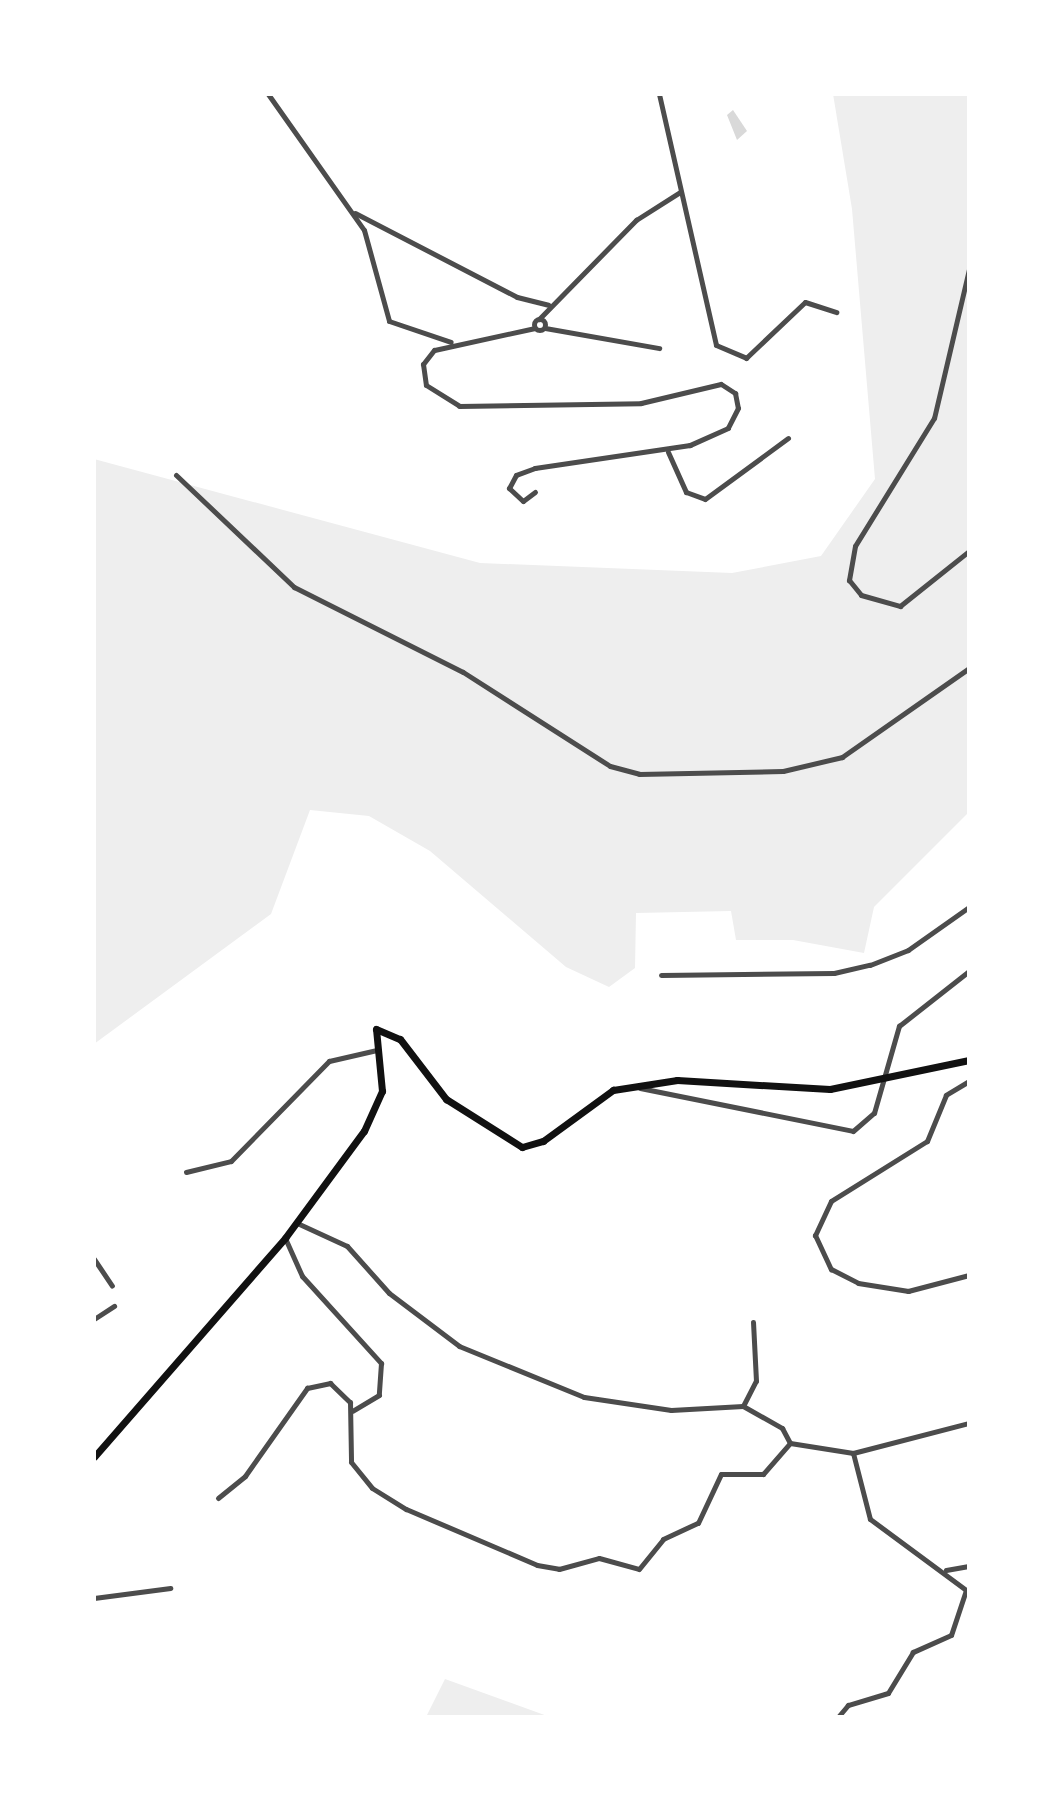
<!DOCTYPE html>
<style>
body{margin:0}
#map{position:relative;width:1063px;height:1811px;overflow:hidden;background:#fff;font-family:Cabin,sans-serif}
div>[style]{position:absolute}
.green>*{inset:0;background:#eee}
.water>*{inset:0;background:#d9d9d9}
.minor>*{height:5px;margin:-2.5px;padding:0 2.5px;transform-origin:2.5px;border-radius:2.5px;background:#4c4c4c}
.minor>.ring{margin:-2.5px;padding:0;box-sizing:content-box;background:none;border:5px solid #4c4c4c;border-radius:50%}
.secondary>*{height:7px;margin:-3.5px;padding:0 3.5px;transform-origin:3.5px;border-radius:3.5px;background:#111}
span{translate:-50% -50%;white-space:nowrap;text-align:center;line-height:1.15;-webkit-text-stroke:6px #fff;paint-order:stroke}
.frame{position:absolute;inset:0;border:96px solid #fff;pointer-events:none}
</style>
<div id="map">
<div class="green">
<i style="clip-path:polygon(833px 94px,969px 94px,969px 812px,874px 907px,864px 953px,793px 940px,736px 940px,731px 911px,636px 913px,635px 968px,609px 987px,566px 967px,430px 851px,369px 816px,310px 810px,271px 914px,94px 1044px,94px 459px,480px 563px,732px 573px,821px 556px,875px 479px,852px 209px)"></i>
<i style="clip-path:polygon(445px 1679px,550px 1717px,426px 1717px)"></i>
</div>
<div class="water">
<i style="clip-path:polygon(733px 110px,747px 131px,737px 140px,727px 115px)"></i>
</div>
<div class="minor">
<i style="left:268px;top:94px;width:166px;rotate:54.8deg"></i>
<i style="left:364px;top:230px;width:94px;rotate:74.6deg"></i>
<i style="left:389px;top:321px;width:65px;rotate:18.7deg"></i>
<i style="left:659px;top:94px;width:257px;rotate:77.2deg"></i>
<i style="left:716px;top:345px;width:33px;rotate:23deg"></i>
<i style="left:746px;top:358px;width:81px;rotate:-43.5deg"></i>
<i style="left:805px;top:302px;width:33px;rotate:18deg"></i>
<i style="left:355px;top:213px;width:182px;rotate:27.4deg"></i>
<i style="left:517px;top:297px;width:32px;rotate:14deg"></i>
<i style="left:969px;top:269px;width:153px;rotate:103.2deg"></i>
<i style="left:934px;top:418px;width:150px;rotate:121.7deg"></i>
<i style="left:855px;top:546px;width:35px;rotate:100deg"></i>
<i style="left:849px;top:580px;width:19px;rotate:51deg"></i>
<i style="left:861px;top:595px;width:41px;rotate:15.8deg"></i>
<i style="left:900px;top:606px;width:88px;rotate:-38.6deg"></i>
<i style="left:539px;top:319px;width:139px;rotate:-45.6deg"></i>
<i style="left:636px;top:220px;width:52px;rotate:-32.5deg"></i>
<i class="ring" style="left:534.5px;top:319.5px;width:6px;height:6px"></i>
<i style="left:535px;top:328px;width:103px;rotate:167.7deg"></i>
<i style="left:434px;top:350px;width:18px;rotate:128deg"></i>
<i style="left:423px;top:364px;width:21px;rotate:82deg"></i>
<i style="left:426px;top:385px;width:39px;rotate:32deg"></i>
<i style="left:459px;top:406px;width:182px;rotate:-0.9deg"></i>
<i style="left:641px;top:403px;width:82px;rotate:-13.4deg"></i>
<i style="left:721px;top:384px;width:17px;rotate:33deg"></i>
<i style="left:735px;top:393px;width:15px;rotate:79deg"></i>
<i style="left:738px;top:408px;width:22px;rotate:117deg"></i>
<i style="left:728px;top:428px;width:42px;rotate:155.9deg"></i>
<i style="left:690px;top:445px;width:157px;rotate:171.6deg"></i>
<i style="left:535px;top:468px;width:20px;rotate:160deg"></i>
<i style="left:516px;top:475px;width:15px;rotate:118deg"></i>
<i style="left:509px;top:488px;width:19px;rotate:43deg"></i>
<i style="left:523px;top:501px;width:15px;rotate:-37deg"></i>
<i style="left:545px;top:328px;width:116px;rotate:10deg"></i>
<i style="left:668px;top:452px;width:44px;rotate:65.8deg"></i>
<i style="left:686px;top:492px;width:20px;rotate:20deg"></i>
<i style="left:705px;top:499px;width:103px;rotate:-36.3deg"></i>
<i style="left:176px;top:475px;width:163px;rotate:43.5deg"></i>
<i style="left:294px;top:587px;width:189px;rotate:26.7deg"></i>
<i style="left:463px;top:672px;width:174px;rotate:32.6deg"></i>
<i style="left:610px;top:766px;width:30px;rotate:15deg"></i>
<i style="left:639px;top:774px;width:144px;rotate:-1.2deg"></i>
<i style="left:783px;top:771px;width:61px;rotate:-13.3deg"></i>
<i style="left:842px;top:757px;width:155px;rotate:-35deg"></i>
<i style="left:661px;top:975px;width:173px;rotate:-0.7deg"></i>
<i style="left:834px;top:973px;width:37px;rotate:-13deg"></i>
<i style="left:870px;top:965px;width:41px;rotate:-21.5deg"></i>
<i style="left:908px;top:950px;width:75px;rotate:-35.2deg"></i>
<i style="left:969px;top:1081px;width:27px;rotate:149deg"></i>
<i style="left:946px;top:1095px;width:50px;rotate:112.4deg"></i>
<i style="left:927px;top:1141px;width:113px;rotate:148deg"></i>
<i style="left:831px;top:1201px;width:38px;rotate:115deg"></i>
<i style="left:815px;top:1235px;width:38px;rotate:65deg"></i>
<i style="left:831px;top:1269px;width:30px;rotate:27deg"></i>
<i style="left:858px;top:1283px;width:51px;rotate:9.1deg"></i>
<i style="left:908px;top:1291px;width:63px;rotate:-14.7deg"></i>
<i style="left:640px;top:1088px;width:217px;rotate:11.4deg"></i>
<i style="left:853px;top:1131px;width:28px;rotate:-41deg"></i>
<i style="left:874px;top:1113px;width:91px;rotate:-74deg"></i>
<i style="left:899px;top:1026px;width:89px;rotate:-38.2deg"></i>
<i style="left:186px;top:1172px;width:46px;rotate:-13.7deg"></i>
<i style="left:231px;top:1161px;width:140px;rotate:-45.6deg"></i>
<i style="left:329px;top:1061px;width:49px;rotate:-12.9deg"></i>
<i style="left:297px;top:1223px;width:55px;rotate:24.7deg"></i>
<i style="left:347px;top:1246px;width:63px;rotate:48.2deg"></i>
<i style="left:389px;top:1293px;width:88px;rotate:37.1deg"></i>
<i style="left:459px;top:1346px;width:135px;rotate:22.2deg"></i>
<i style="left:584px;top:1397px;width:88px;rotate:8.5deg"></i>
<i style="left:671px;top:1410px;width:72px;rotate:-3.2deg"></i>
<i style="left:743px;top:1406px;width:28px;rotate:-63deg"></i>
<i style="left:756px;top:1381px;width:59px;rotate:-92.9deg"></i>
<i style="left:285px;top:1238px;width:42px;rotate:65.9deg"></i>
<i style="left:302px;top:1276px;width:118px;rotate:47.8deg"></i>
<i style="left:381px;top:1363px;width:32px;rotate:94deg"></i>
<i style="left:379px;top:1395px;width:31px;rotate:149deg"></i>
<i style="left:94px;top:1259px;width:32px;rotate:56deg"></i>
<i style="left:94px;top:1319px;width:24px;rotate:-33deg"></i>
<i style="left:743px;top:1406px;width:45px;rotate:29.4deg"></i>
<i style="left:782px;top:1428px;width:17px;rotate:62deg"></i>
<i style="left:790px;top:1443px;width:64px;rotate:9deg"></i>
<i style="left:853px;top:1453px;width:68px;rotate:75.6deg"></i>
<i style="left:870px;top:1519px;width:119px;rotate:36.5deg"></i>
<i style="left:966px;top:1590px;width:47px;rotate:108.4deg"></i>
<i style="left:951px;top:1635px;width:42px;rotate:155.9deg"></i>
<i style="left:913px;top:1652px;width:48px;rotate:121.4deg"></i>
<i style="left:888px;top:1693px;width:42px;rotate:163.3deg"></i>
<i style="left:848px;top:1705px;width:16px;rotate:130deg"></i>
<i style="left:853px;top:1453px;width:120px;rotate:-14.5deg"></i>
<i style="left:218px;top:1498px;width:35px;rotate:-39deg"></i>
<i style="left:245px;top:1476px;width:108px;rotate:-54.8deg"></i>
<i style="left:307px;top:1388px;width:24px;rotate:-12deg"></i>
<i style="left:330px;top:1383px;width:28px;rotate:44deg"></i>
<i style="left:350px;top:1402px;width:60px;rotate:89deg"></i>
<i style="left:351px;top:1462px;width:33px;rotate:51deg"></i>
<i style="left:372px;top:1488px;width:40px;rotate:32deg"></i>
<i style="left:406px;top:1509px;width:142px;rotate:23.1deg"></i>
<i style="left:537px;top:1565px;width:22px;rotate:10deg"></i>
<i style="left:559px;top:1569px;width:41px;rotate:-15.4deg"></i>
<i style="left:599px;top:1558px;width:41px;rotate:15.4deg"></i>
<i style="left:639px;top:1569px;width:38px;rotate:-51deg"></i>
<i style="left:663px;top:1539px;width:38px;rotate:-25deg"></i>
<i style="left:698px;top:1523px;width:54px;rotate:-64.9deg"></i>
<i style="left:721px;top:1474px;width:42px"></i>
<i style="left:763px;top:1474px;width:41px;rotate:-48.9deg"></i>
<i style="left:946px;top:1570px;width:23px;rotate:-10deg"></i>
<i style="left:94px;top:1598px;width:77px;rotate:-7.5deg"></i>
</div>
<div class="secondary">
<i style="left:94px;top:1457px;width:291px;rotate:-48.9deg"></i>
<i style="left:285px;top:1238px;width:133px;rotate:-53.6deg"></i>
<i style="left:364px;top:1131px;width:44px;rotate:-65.8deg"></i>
<i style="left:382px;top:1091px;width:62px;rotate:-95.5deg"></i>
<i style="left:376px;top:1029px;width:26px;rotate:23deg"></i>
<i style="left:400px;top:1039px;width:76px;rotate:52.5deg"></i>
<i style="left:446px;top:1099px;width:90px;rotate:32.3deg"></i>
<i style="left:522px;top:1147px;width:22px;rotate:-16deg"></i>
<i style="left:543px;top:1141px;width:87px;rotate:-36.1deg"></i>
<i style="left:613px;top:1090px;width:65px;rotate:-8.9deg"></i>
<i style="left:677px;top:1080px;width:153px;rotate:3.4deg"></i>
<i style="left:830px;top:1089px;width:142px;rotate:-11.8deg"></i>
</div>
<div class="frame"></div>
</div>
